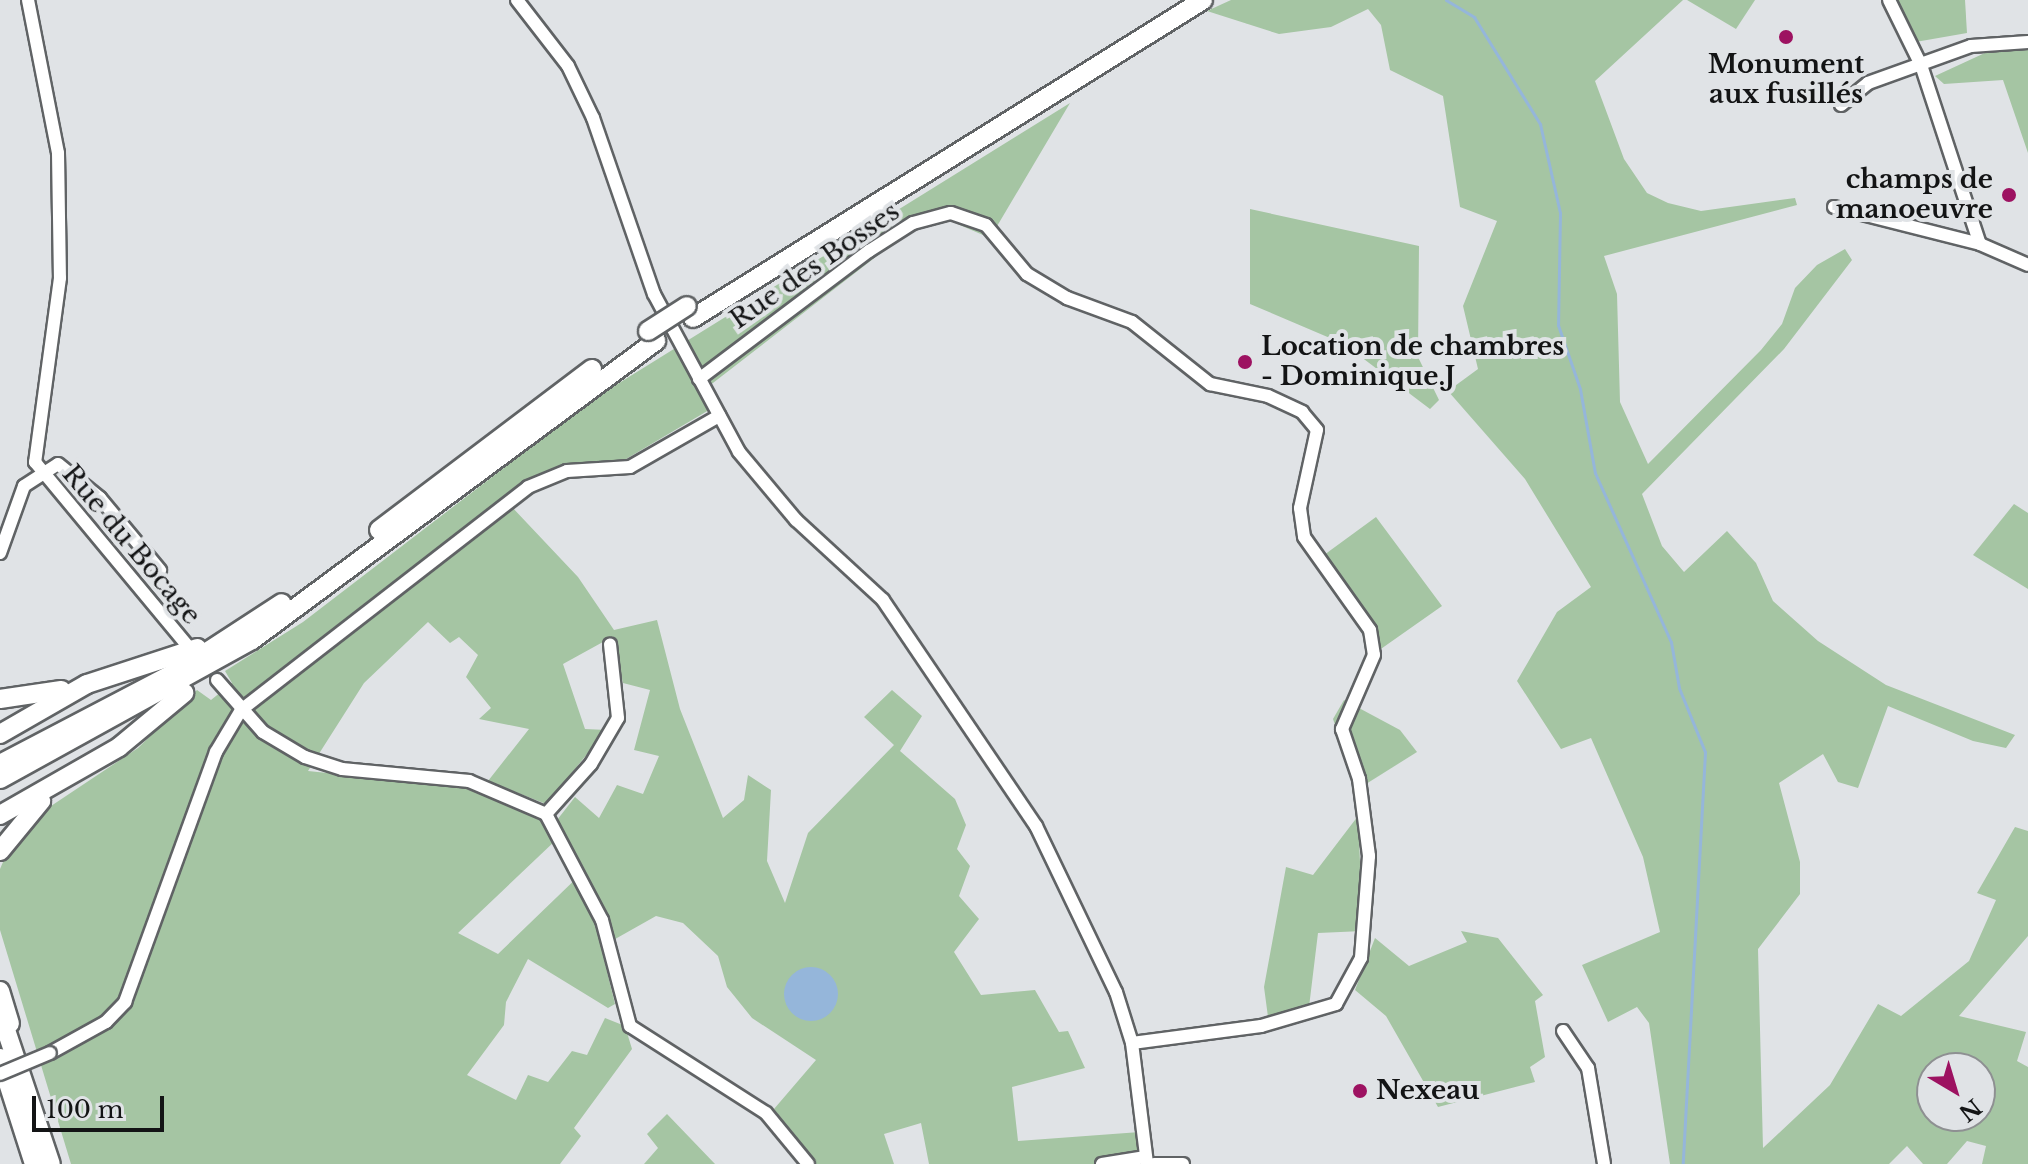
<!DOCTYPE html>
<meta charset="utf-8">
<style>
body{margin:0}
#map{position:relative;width:2028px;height:1164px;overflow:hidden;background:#e0e3e6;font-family:"Libre Baskerville",serif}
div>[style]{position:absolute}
.green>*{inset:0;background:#a5c5a3}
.water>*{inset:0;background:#95b6da}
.round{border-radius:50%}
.stream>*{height:3px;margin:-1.5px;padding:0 1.5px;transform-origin:1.5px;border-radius:1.5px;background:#95b6da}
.roads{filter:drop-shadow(2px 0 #606365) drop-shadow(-2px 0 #606365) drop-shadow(0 2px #606365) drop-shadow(0 -2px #606365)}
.minor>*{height:12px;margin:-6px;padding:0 6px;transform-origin:6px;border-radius:6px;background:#fff}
.highway>*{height:18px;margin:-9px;padding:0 9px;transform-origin:9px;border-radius:9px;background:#fff}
.bridges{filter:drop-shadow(2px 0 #606365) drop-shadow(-2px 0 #606365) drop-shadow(0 2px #606365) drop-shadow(0 -2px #606365)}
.minor-bridge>*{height:12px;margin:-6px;padding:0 6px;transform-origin:6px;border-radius:6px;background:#fff}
.highway-bridge>*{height:18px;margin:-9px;padding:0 9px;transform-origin:9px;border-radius:9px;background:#fff}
.dots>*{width:22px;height:22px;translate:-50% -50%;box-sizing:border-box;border:4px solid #e0e3e6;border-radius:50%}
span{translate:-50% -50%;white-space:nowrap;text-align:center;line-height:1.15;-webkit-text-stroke:8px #e0e3e6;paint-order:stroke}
.poi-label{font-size:26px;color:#131415;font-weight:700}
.right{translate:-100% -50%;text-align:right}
.left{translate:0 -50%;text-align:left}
.street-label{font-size:26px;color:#131415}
.north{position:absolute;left:1916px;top:1052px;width:80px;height:80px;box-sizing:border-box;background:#e0e3e6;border:2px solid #8e9092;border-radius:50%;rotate:142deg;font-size:22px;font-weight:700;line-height:32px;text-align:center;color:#131415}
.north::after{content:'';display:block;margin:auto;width:28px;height:36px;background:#9d1261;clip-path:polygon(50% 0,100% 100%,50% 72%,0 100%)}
.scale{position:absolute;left:32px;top:1096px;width:132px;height:36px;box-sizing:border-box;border:4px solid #131415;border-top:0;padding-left:10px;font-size:24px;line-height:28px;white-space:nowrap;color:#131415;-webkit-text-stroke:6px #e0e3e6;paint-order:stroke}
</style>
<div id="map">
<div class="green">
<i style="clip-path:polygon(evenodd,1231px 0,1683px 0,1595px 81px,1624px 159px,1647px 193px,1668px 203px,1701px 211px,1795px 198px,1797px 205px,1604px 256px,1617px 294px,1620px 402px,1648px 464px,1761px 350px,1782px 324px,1795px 288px,1817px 265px,1845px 249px,1852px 260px,1784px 349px,1642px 494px,1662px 546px,1684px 572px,1727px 531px,1756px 563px,1773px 601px,1818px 641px,1886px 685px,2015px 735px,2006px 748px,1973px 741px,1888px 706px,1858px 788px,1838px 782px,1823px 754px,1779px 783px,1800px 862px,1800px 894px,1758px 949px,1763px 1148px,1830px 1085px,1878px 1004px,1901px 1016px,1969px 961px,1996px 900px,1977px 893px,2015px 827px,2028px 831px,2028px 936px,1959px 1016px,2026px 1032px,2017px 1061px,2028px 1067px,2028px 1164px,1982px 1164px,1986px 1146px,1967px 1141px,1947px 1164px,1923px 1164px,1907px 1146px,1889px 1164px,1670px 1164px,1649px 1023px,1637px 1007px,1608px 1022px,1582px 965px,1660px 932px,1643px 857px,1591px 738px,1561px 749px,1517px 681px,1557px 612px,1591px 587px,1525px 479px,1448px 391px,1478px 369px,1463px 306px,1497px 221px,1460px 207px,1443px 96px,1390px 70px,1381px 25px,1368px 9px,1331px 27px,1279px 34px,1207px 11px,1231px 0,1932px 1068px,1980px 1068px,1980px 1116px,1932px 1116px,1932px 1068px)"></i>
<i style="clip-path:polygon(1687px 0,1755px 0,1736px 29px)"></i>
<i style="clip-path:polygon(1881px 0,1965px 0,1967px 33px,1904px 44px)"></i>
<i style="clip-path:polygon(2028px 50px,2028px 153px,2003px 80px,1944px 84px,1935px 76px,1987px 52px)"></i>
<i style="clip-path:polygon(evenodd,1070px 103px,990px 238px,941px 217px,917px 225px,700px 393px,709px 410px,621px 462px,564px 466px,510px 505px,578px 577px,614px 630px,657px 620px,680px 709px,723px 818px,744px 800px,748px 775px,771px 790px,767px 861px,785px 903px,808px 833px,894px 745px,864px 717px,892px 690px,922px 716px,900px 751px,955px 799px,966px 825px,957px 849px,970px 866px,959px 896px,979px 919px,954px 952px,981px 995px,1035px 990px,1059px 1032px,1068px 1031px,1085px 1068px,1012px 1087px,1018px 1141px,1140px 1132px,1143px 1164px,929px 1164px,921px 1123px,884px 1134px,894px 1164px,814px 1164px,774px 1109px,816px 1060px,752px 1018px,727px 987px,718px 956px,683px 923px,656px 916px,601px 947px,615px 1004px,608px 1008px,528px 959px,506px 1002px,504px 1025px,467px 1075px,516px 1100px,528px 1075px,548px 1082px,572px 1051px,587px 1055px,605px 1018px,625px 1026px,632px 1049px,574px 1128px,581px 1136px,560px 1164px,71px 1164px,0 930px,0 869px,9px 848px,45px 810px,138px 748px,197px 690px,211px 700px,232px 683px,225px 671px,303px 622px,595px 398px,1070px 103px,428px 622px,450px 643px,459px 637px,478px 655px,466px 677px,491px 708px,479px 719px,529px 729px,488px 781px,546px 804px,607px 730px,585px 729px,563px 664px,612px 637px,623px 683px,650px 690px,634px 750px,659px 756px,643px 794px,617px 785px,599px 818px,575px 797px,557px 820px,585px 870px,498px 954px,458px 933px,556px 840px,536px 813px,464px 787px,308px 771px,364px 683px,428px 622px)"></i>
<i style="clip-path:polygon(1250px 209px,1419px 246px,1418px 357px,1439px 400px,1430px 409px,1344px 344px,1250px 304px)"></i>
<i style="clip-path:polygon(2014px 504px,2028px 513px,2028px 589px,1973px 555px)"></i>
<i style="clip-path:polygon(1376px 517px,1442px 606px,1368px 658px,1363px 632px,1325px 579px,1335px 568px,1324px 555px)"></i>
<i style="clip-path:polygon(1344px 700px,1400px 730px,1417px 752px,1358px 789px,1333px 719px)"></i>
<i style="clip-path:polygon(1358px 816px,1363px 931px,1318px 933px,1309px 1007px,1268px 1017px,1264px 987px,1286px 867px,1313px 875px)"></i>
<i style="clip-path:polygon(1461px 931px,1498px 938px,1543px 995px,1535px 1001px,1545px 1057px,1530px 1067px,1535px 1082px,1438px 1107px,1386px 1016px,1355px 990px,1375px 938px,1409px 966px,1467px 942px)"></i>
<i style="clip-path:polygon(667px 1114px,715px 1164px,644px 1164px,658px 1148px,647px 1134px)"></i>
</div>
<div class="water">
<i class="round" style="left:784px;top:967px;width:54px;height:54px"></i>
</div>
<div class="stream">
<i style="left:1446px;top:0;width:33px;rotate:31deg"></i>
<i style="left:1474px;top:17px;width:126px;rotate:58.3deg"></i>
<i style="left:1540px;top:124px;width:91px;rotate:77.3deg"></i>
<i style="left:1560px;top:213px;width:112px;rotate:91deg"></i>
<i style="left:1558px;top:325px;width:68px;rotate:71deg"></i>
<i style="left:1580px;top:389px;width:85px;rotate:79.9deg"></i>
<i style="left:1595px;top:473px;width:185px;rotate:65.8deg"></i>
<i style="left:1671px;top:642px;width:47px;rotate:80.1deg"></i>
<i style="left:1679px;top:688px;width:69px;rotate:67.9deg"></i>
<i style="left:1705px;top:752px;width:413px;rotate:93.1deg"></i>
</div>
<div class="roads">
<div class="minor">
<i style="left:28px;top:0;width:156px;rotate:78.9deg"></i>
<i style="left:58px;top:153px;width:125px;rotate:89.1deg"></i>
<i style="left:60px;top:278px;width:186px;rotate:97.7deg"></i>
<i style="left:35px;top:462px;width:238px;rotate:50.3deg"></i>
<i style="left:517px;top:0;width:83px;rotate:52.3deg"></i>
<i style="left:568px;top:66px;width:58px;rotate:64.3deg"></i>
<i style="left:593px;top:118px;width:186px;rotate:70.9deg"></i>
<i style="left:654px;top:294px;width:179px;rotate:61.7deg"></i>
<i style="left:739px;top:452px;width:89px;rotate:50deg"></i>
<i style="left:796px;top:520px;width:118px;rotate:42.6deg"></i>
<i style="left:883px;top:600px;width:273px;rotate:55.9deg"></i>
<i style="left:1036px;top:826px;width:184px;rotate:64.3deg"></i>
<i style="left:1116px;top:992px;width:53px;rotate:72.6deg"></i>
<i style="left:1132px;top:1043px;width:122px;rotate:82.9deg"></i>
<i style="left:1889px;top:0;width:72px;rotate:63.8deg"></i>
<i style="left:1921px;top:65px;width:188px;rotate:71.8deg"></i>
<i style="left:1980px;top:244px;width:52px;rotate:23.6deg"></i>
<i style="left:1841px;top:105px;width:35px;rotate:-39deg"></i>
<i style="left:1868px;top:83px;width:109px;rotate:-19.8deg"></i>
<i style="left:1971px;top:46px;width:57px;rotate:-4deg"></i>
<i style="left:1834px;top:207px;width:151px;rotate:14.2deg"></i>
<i style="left:699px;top:379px;width:213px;rotate:-37deg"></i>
<i style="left:869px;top:251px;width:52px;rotate:-32.5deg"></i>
<i style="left:913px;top:223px;width:39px;rotate:-15deg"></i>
<i style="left:951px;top:213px;width:37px;rotate:19deg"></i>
<i style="left:986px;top:225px;width:64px;rotate:50.1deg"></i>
<i style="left:1027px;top:274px;width:47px;rotate:31deg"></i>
<i style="left:1067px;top:298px;width:69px;rotate:20.3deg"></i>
<i style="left:1132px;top:322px;width:100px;rotate:38.5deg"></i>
<i style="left:1210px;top:384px;width:59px;rotate:11.7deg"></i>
<i style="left:1268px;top:396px;width:38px;rotate:25deg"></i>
<i style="left:1302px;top:412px;width:23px;rotate:50deg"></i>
<i style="left:1317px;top:430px;width:80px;rotate:102.3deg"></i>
<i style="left:1300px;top:508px;width:29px;rotate:82deg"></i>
<i style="left:1304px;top:537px;width:114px;rotate:54.6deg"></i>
<i style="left:1370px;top:630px;width:25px;rotate:81deg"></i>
<i style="left:1374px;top:655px;width:81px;rotate:113.4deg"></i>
<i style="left:1342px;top:729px;width:53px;rotate:71.2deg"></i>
<i style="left:1359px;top:779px;width:78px;rotate:82.6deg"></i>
<i style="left:1369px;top:856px;width:102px;rotate:94.5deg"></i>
<i style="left:1361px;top:958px;width:52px;rotate:118.5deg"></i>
<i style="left:1336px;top:1004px;width:78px;rotate:163.7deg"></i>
<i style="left:1261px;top:1026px;width:130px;rotate:172.5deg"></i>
<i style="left:0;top:553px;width:71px;rotate:-70.3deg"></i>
<i style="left:24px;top:486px;width:40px;rotate:-32.9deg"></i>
<i style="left:58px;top:464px;width:54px;rotate:39deg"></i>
<i style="left:100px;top:498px;width:94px;rotate:50.2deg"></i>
<i style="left:217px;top:680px;width:69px;rotate:48.5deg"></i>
<i style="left:263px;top:732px;width:49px;rotate:30.8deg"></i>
<i style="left:305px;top:757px;width:39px;rotate:18deg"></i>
<i style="left:342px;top:769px;width:128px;rotate:5.4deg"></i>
<i style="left:469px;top:781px;width:84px;rotate:23.2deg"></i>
<i style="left:546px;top:814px;width:120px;rotate:62.2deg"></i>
<i style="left:602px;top:920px;width:110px;rotate:75.2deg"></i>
<i style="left:630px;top:1026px;width:161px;rotate:32.6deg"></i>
<i style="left:766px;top:1113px;width:66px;rotate:50.5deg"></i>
<i style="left:546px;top:814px;width:67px;rotate:-48deg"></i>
<i style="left:591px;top:764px;width:53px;rotate:-59.6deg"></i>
<i style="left:618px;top:718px;width:74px;rotate:-96.2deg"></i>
<i style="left:1563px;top:1031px;width:45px;rotate:56deg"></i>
<i style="left:1588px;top:1068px;width:97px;rotate:80.5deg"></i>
<i style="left:50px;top:1053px;width:64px;rotate:-29deg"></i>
<i style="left:106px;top:1022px;width:28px;rotate:-46deg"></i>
<i style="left:125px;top:1002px;width:266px;rotate:-70deg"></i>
<i style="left:216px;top:752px;width:49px;rotate:-59.2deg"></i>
<i style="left:241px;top:710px;width:363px;rotate:-37.8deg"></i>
<i style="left:528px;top:487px;width:42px;rotate:-22.3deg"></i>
<i style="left:567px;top:471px;width:63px;rotate:-3.6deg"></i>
<i style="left:630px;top:467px;width:103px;rotate:-29.8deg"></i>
<i style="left:1102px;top:1164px;width:44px;rotate:-9.2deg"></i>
<i style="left:1154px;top:1164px;width:29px"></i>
</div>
<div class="highway">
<i style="left:693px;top:318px;width:601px;rotate:-31.94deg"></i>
<i style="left:379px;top:530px;width:267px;rotate:-37.1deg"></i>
<i style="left:0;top:699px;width:62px;rotate:-8.4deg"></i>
<i style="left:0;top:734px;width:100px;rotate:-29.9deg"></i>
<i style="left:87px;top:684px;width:116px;rotate:-18.1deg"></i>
<i style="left:0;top:764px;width:199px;rotate:-27.6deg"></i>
<i style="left:176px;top:672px;width:126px;rotate:-33.1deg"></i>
<i style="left:0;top:779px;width:288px;rotate:-28.9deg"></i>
<i style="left:252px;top:640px;width:503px;rotate:-36.51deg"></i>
<i style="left:0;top:815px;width:137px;rotate:-29.7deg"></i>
<i style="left:119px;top:747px;width:85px;rotate:-39.7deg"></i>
<i style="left:0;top:851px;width:65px;rotate:-50.6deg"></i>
<i style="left:0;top:991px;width:34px;rotate:73deg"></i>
<i style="left:0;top:1012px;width:160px;rotate:71.5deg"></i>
<i style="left:0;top:1058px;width:111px;rotate:72.2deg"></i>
</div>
</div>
<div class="bridges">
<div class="minor-bridge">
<i style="left:0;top:1074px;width:54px;rotate:-22.8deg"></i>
</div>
<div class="highway-bridge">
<i style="left:648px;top:331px;width:46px;rotate:-32.7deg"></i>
</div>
</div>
<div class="dots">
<i style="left:1786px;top:37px;background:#9d1261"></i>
<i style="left:2009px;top:195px;background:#9d1261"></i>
<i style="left:1245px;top:362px;background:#9d1261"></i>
<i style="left:1360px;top:1091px;background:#9d1261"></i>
</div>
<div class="poi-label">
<span style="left:1786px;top:80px">Monument<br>aux fusillés</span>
<span class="right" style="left:1993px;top:195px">champs de<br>manoeuvre</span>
<span class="left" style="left:1261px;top:362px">Location de chambres<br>- Dominique.J</span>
<span class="left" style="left:1376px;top:1091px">Nexeau</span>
</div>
<div class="street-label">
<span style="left:815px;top:266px;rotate:-35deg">Rue des Bosses</span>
<span style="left:131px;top:545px;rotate:50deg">Rue du Bocage</span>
</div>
<div class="north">N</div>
<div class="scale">100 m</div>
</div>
